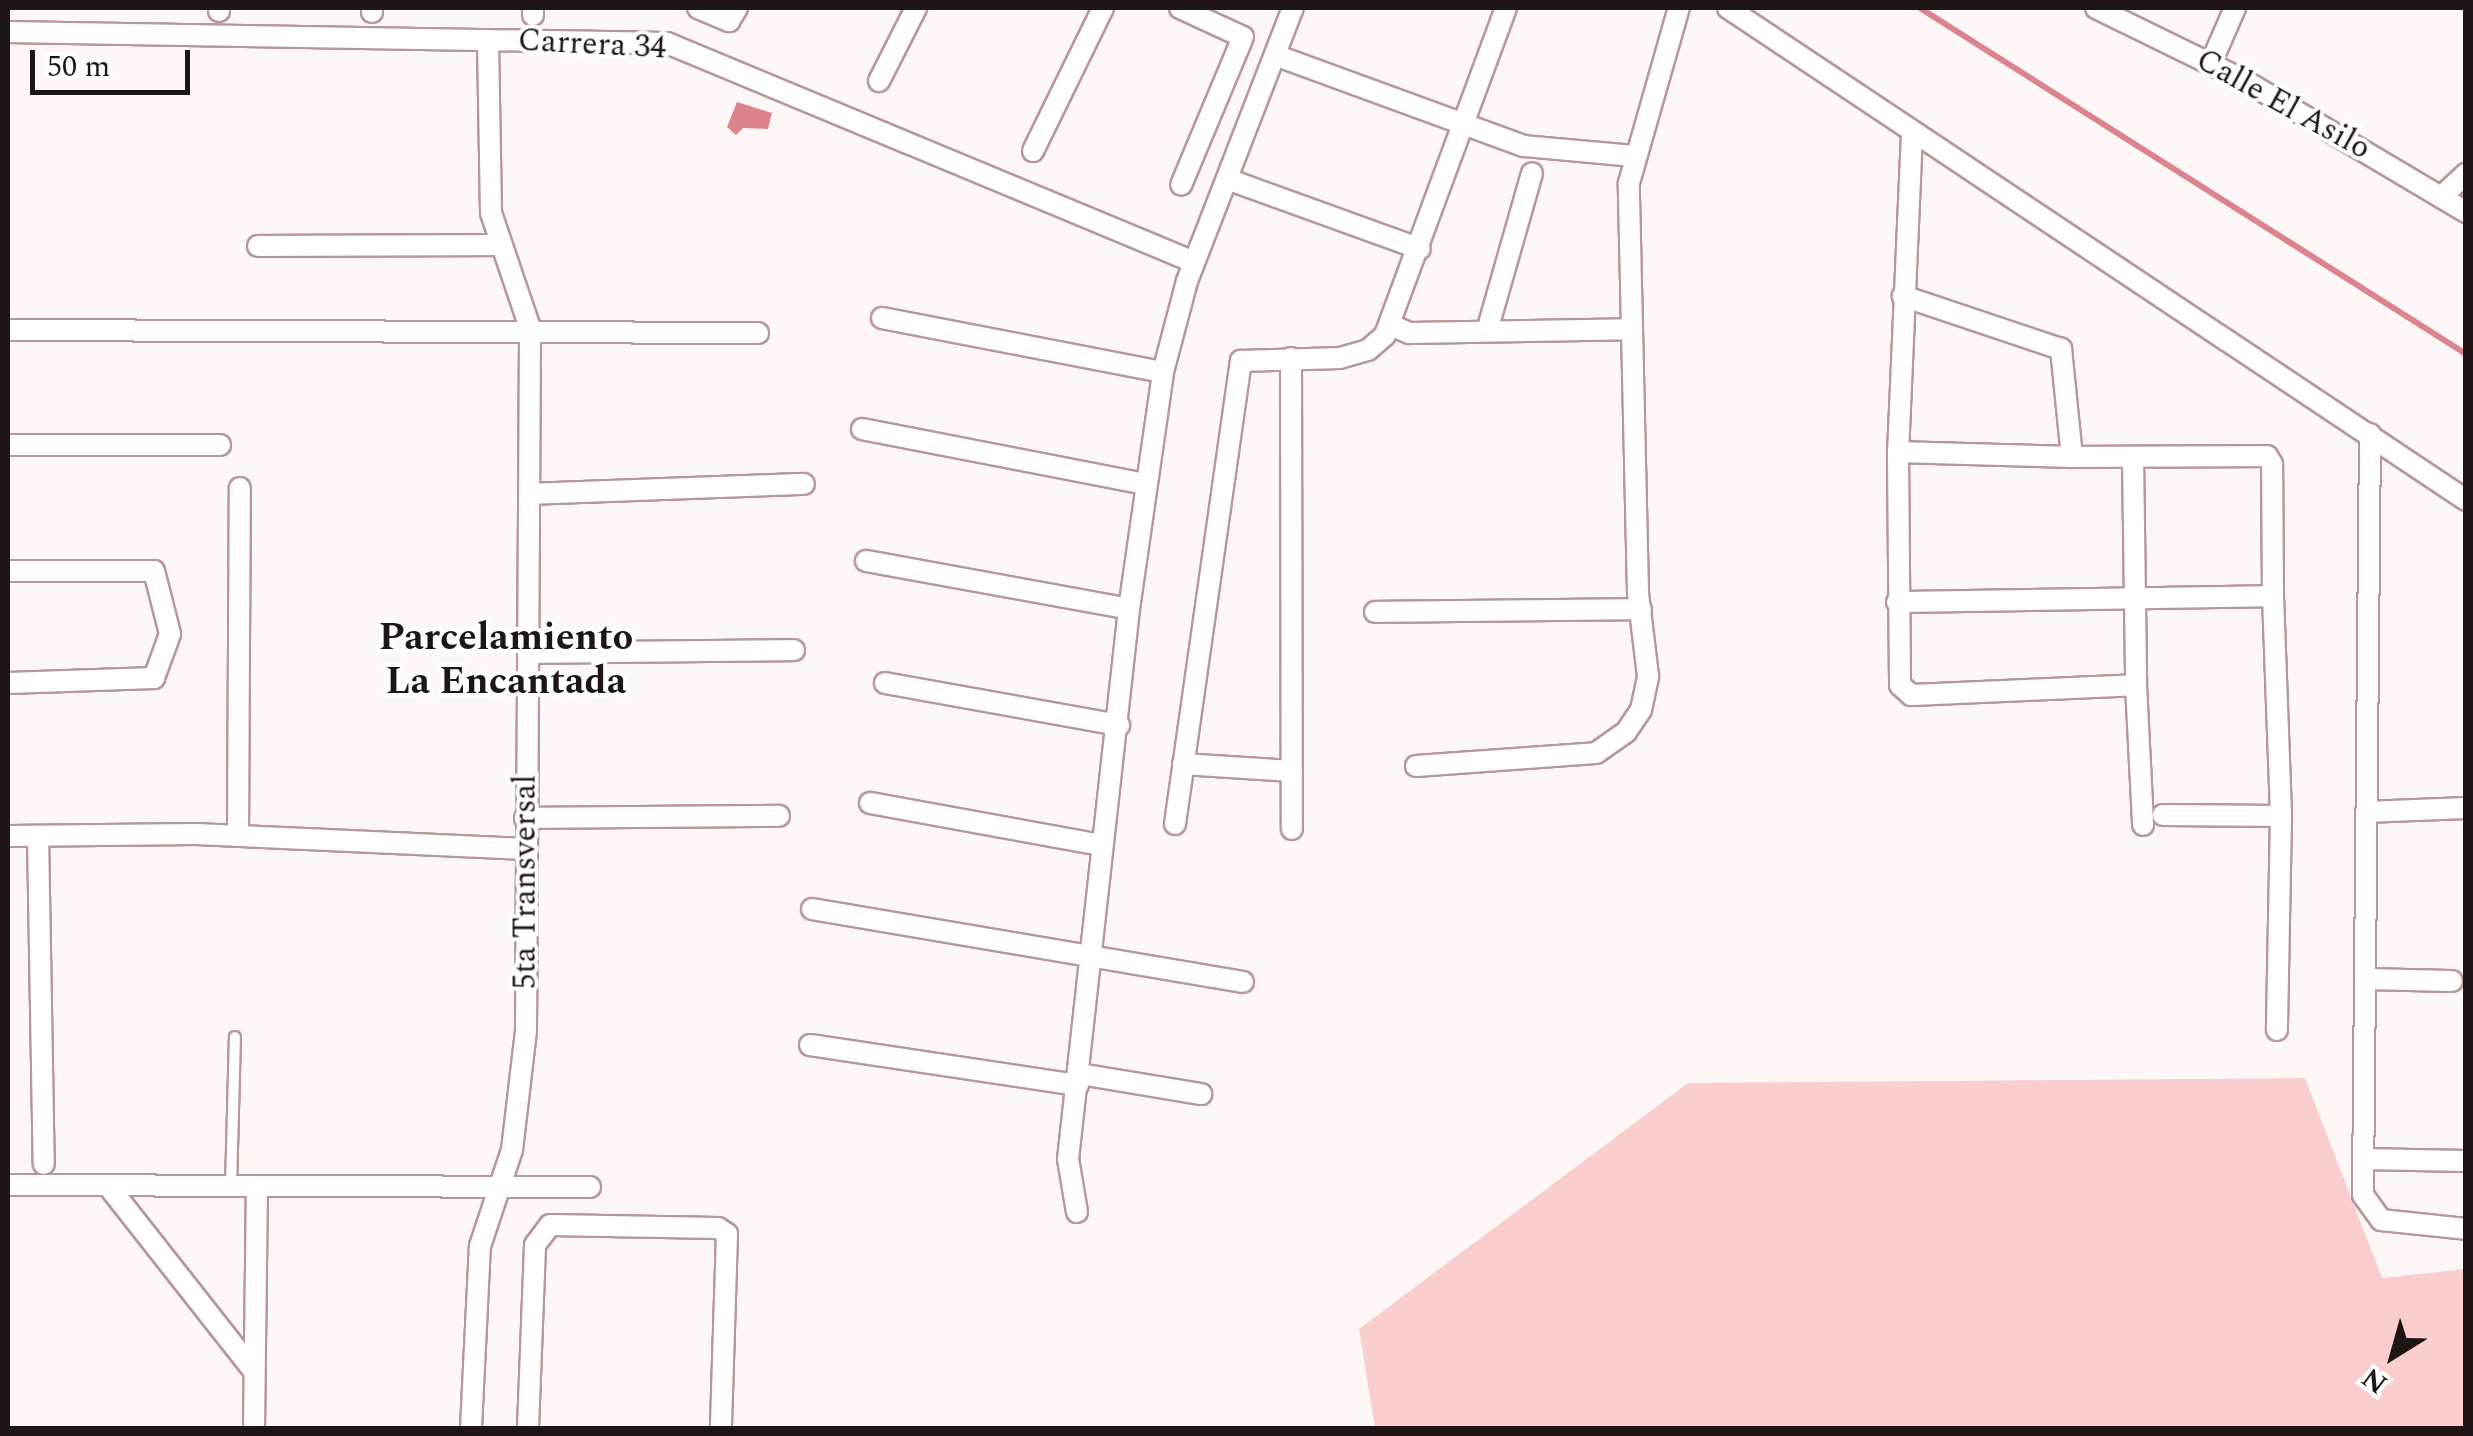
<!DOCTYPE html>
<style>
body{margin:0}
#map{position:relative;width:2473px;height:1436px;overflow:hidden;background:#fef7f7;font-family:Spectral,serif}
div>[style]{position:absolute}
.green>*{inset:0;background:#facdcf}
.water>*{inset:0;background:#db848b}
.stream>*{height:6px;margin:-3px;padding:0 3px;transform-origin:3px;border-radius:3px;background:#db848b}
.roads{filter:drop-shadow(2px 0 #b79799) drop-shadow(-2px 0 #b79799) drop-shadow(0 2px #b79799) drop-shadow(0 -2px #b79799)}
.service>*{height:10px;margin:-5px;padding:0 5px;transform-origin:5px;border-radius:5px;background:#fff}
.minor>*{height:20px;margin:-10px;padding:0 10px;transform-origin:10px;border-radius:10px;background:#fff}
span{translate:-50% -50%;white-space:nowrap;text-align:center;line-height:1.15;-webkit-text-stroke:8px #fff;paint-order:stroke}
.street-label{font-size:32px;color:#201515}
.quarter-label{font-size:38px;color:#201515;font-weight:700}
.frame{position:absolute;inset:0;border:10px solid #201515;pointer-events:none}
.north{position:absolute;left:2343px;top:1306px;width:100px;height:100px;-webkit-text-stroke:8px #fff;paint-order:stroke;rotate:217deg;font-size:28px;font-weight:700;line-height:40px;text-align:center;color:#201515}
.north::after{content:'';display:block;margin:auto;width:35px;height:45px;background:#201515;clip-path:polygon(50% 0,100% 100%,50% 72%,0 100%)}
.scale{position:absolute;left:30px;top:50px;width:160px;height:45px;box-sizing:border-box;border:5px solid #201515;border-top:0;padding-left:12px;font-size:30px;line-height:35px;white-space:nowrap;color:#201515;-webkit-text-stroke:8px #fff;paint-order:stroke}
</style>
<div id="map">
<div class="green">
<i style="clip-path:polygon(2305px 1078px,2382px 1278px,2465px 1269px,2465px 1428px,1375px 1428px,1359px 1329px,1688px 1083px)"></i>
</div>
<div class="water">
<i style="clip-path:polygon(737px 102px,772px 113px,768px 129px,743px 128px,736px 135px,727px 127px)"></i>
</div>
<div class="stream">
<i style="left:1920px;top:8px;width:646px;rotate:32.36deg"></i>
</div>
<div class="roads">
<div class="service">
<i style="left:231px;top:1187px;width:150px;rotate:-88.5deg"></i>
</div>
<div class="minor">
<i style="left:219px;top:8px;width:3px;rotate:90deg"></i>
<i style="left:533px;top:8px;width:7px;rotate:90deg"></i>
<i style="left:698px;top:8px;width:34px;rotate:23deg"></i>
<i style="left:729px;top:21px;width:15px;rotate:-58deg"></i>
<i style="left:1180px;top:8px;width:69px;rotate:24.7deg"></i>
<i style="left:1243px;top:37px;width:160px;rotate:112.7deg"></i>
<i style="left:1728px;top:8px;width:887px;rotate:33.69deg"></i>
<i style="left:2096px;top:8px;width:168px;rotate:26.1deg"></i>
<i style="left:2247px;top:82px;width:255px;rotate:30.7deg"></i>
<i style="left:372px;top:12px;width:4px;rotate:-90deg"></i>
<i style="left:8px;top:32px;width:659px;rotate:0.96deg"></i>
<i style="left:667px;top:43px;width:571px;rotate:22.57deg"></i>
<i style="left:1275px;top:55px;width:265px;rotate:20.1deg"></i>
<i style="left:1524px;top:146px;width:109px;rotate:5.2deg"></i>
<i style="left:2211px;top:63px;width:60px;rotate:-66.4deg"></i>
<i style="left:879px;top:81px;width:82px;rotate:-63.1deg"></i>
<i style="left:1912px;top:133px;width:319px;rotate:92.5deg"></i>
<i style="left:1898px;top:452px;width:233px;rotate:89.5deg"></i>
<i style="left:1900px;top:685px;width:15px;rotate:42deg"></i>
<i style="left:1911px;top:695px;width:225px;rotate:-2.5deg"></i>
<i style="left:2136px;top:685px;width:140px;rotate:87.1deg"></i>
<i style="left:1033px;top:151px;width:159px;rotate:-63.9deg"></i>
<i style="left:1227px;top:179px;width:205px;rotate:19.9deg"></i>
<i style="left:2441px;top:197px;width:34px;rotate:-43deg"></i>
<i style="left:258px;top:246px;width:241px;rotate:-0.2deg"></i>
<i style="left:882px;top:318px;width:286px;rotate:10.9deg"></i>
<i style="left:1391px;top:325px;width:20px;rotate:24deg"></i>
<i style="left:1409px;top:333px;width:221px;rotate:-1deg"></i>
<i style="left:8px;top:330px;width:750px;rotate:0.23deg"></i>
<i style="left:1487px;top:331px;width:164px;rotate:-74.1deg"></i>
<i style="left:1291px;top:358px;width:471px;rotate:89.9deg"></i>
<i style="left:862px;top:429px;width:289px;rotate:11deg"></i>
<i style="left:2370px;top:434px;width:761px;rotate:90.53deg"></i>
<i style="left:2363px;top:1195px;width:31px;rotate:54deg"></i>
<i style="left:2381px;top:1220px;width:85px;rotate:6deg"></i>
<i style="left:8px;top:445px;width:212px"></i>
<i style="left:1898px;top:452px;width:174px;rotate:1.6deg"></i>
<i style="left:2072px;top:457px;width:109px;rotate:-95.8deg"></i>
<i style="left:2061px;top:349px;width:167px;rotate:-161.5deg"></i>
<i style="left:2133px;top:457px;width:228px;rotate:89.2deg"></i>
<i style="left:530px;top:494px;width:274px;rotate:-2.1deg"></i>
<i style="left:866px;top:561px;width:267px;rotate:10.3deg"></i>
<i style="left:8px;top:571px;width:146px"></i>
<i style="left:154px;top:571px;width:65px;rotate:75.7deg"></i>
<i style="left:170px;top:634px;width:47px;rotate:110deg"></i>
<i style="left:154px;top:678px;width:146px;rotate:178deg"></i>
<i style="left:2273px;top:596px;width:220px;rotate:87.9deg"></i>
<i style="left:1897px;top:602px;width:376px;rotate:-0.9deg"></i>
<i style="left:2273px;top:596px;width:132px;rotate:-90.4deg"></i>
<i style="left:2272px;top:464px;width:9px;rotate:-122deg"></i>
<i style="left:2267px;top:456px;width:195px;rotate:179.7deg"></i>
<i style="left:1375px;top:612px;width:266px;rotate:-0.6deg"></i>
<i style="left:528px;top:653px;width:266px;rotate:-0.6deg"></i>
<i style="left:885px;top:683px;width:238px;rotate:10.2deg"></i>
<i style="left:1183px;top:764px;width:109px;rotate:3.7deg"></i>
<i style="left:1416px;top:766px;width:180px;rotate:-4.1deg"></i>
<i style="left:1596px;top:753px;width:37px;rotate:-35deg"></i>
<i style="left:1626px;top:732px;width:27px;rotate:-56deg"></i>
<i style="left:1641px;top:710px;width:35px;rotate:-78deg"></i>
<i style="left:1648px;top:676px;width:84px;rotate:-96.9deg"></i>
<i style="left:1638px;top:593px;width:410px;rotate:-91.3deg"></i>
<i style="left:1629px;top:183px;width:182px;rotate:-74.1deg"></i>
<i style="left:870px;top:803px;width:235px;rotate:10.3deg"></i>
<i style="left:2366px;top:812px;width:100px;rotate:-2.3deg"></i>
<i style="left:2163px;top:815px;width:118px;rotate:0.5deg"></i>
<i style="left:2281px;top:816px;width:214px;rotate:91.1deg"></i>
<i style="left:525px;top:818px;width:254px;rotate:-0.5deg"></i>
<i style="left:1175px;top:824px;width:468px;rotate:-81.9deg"></i>
<i style="left:1241px;top:361px;width:99px;rotate:-1.7deg"></i>
<i style="left:1340px;top:358px;width:29px;rotate:-16deg"></i>
<i style="left:1368px;top:350px;width:23px;rotate:-41deg"></i>
<i style="left:1385px;top:335px;width:349px;rotate:-69.7deg"></i>
<i style="left:8px;top:836px;width:188px;rotate:-0.6deg"></i>
<i style="left:196px;top:834px;width:328px;rotate:2.6deg"></i>
<i style="left:38px;top:836px;width:328px;rotate:89deg"></i>
<i style="left:238px;top:836px;width:348px;rotate:-89.7deg"></i>
<i style="left:812px;top:909px;width:437px;rotate:9.6deg"></i>
<i style="left:2365px;top:979px;width:87px;rotate:1.3deg"></i>
<i style="left:810px;top:1045px;width:271px;rotate:8.5deg"></i>
<i style="left:1080px;top:1074px;width:123px;rotate:9.4deg"></i>
<i style="left:2363px;top:1159px;width:103px;rotate:1.1deg"></i>
<i style="left:8px;top:1185px;width:582px;rotate:0.2deg"></i>
<i style="left:109px;top:1187px;width:234px;rotate:51.8deg"></i>
<i style="left:1077px;top:1212px;width:54px;rotate:-99.6deg"></i>
<i style="left:1068px;top:1159px;width:553px;rotate:-83.67deg"></i>
<i style="left:1129px;top:609px;width:239px;rotate:-81.8deg"></i>
<i style="left:1163px;top:372px;width:94px;rotate:-75.2deg"></i>
<i style="left:1187px;top:281px;width:293px;rotate:-68.8deg"></i>
<i style="left:254px;top:1428px;width:239px;rotate:-89.3deg"></i>
<i style="left:471px;top:1428px;width:182px;rotate:-87.2deg"></i>
<i style="left:480px;top:1246px;width:101px;rotate:-71.6deg"></i>
<i style="left:512px;top:1150px;width:121px;rotate:-83.3deg"></i>
<i style="left:526px;top:1030px;width:702px;rotate:-89.67deg"></i>
<i style="left:530px;top:328px;width:121px;rotate:-108.7deg"></i>
<i style="left:491px;top:213px;width:173px;rotate:-91deg"></i>
<i style="left:528px;top:1428px;width:183px;rotate:-87.8deg"></i>
<i style="left:535px;top:1245px;width:25px;rotate:-53deg"></i>
<i style="left:550px;top:1225px;width:168px;rotate:1deg"></i>
<i style="left:718px;top:1228px;width:11px;rotate:34deg"></i>
<i style="left:727px;top:1234px;width:194px;rotate:91.8deg"></i>
</div>
</div>
<div class="street-label">
<span style="left:592px;top:45px;rotate:3deg">Carrera 34</span>
<span style="left:2283px;top:105px;rotate:29deg">Calle El Asilo</span>
<span style="left:526px;top:882px;rotate:-90deg">5ta Transversal</span>
</div>
<div class="quarter-label">
<span style="left:506px;top:661px">Parcelamiento<br>La Encantada</span>
</div>
<div class="frame"></div>
<div class="north">N</div>
<div class="scale">50 m</div>
</div>
